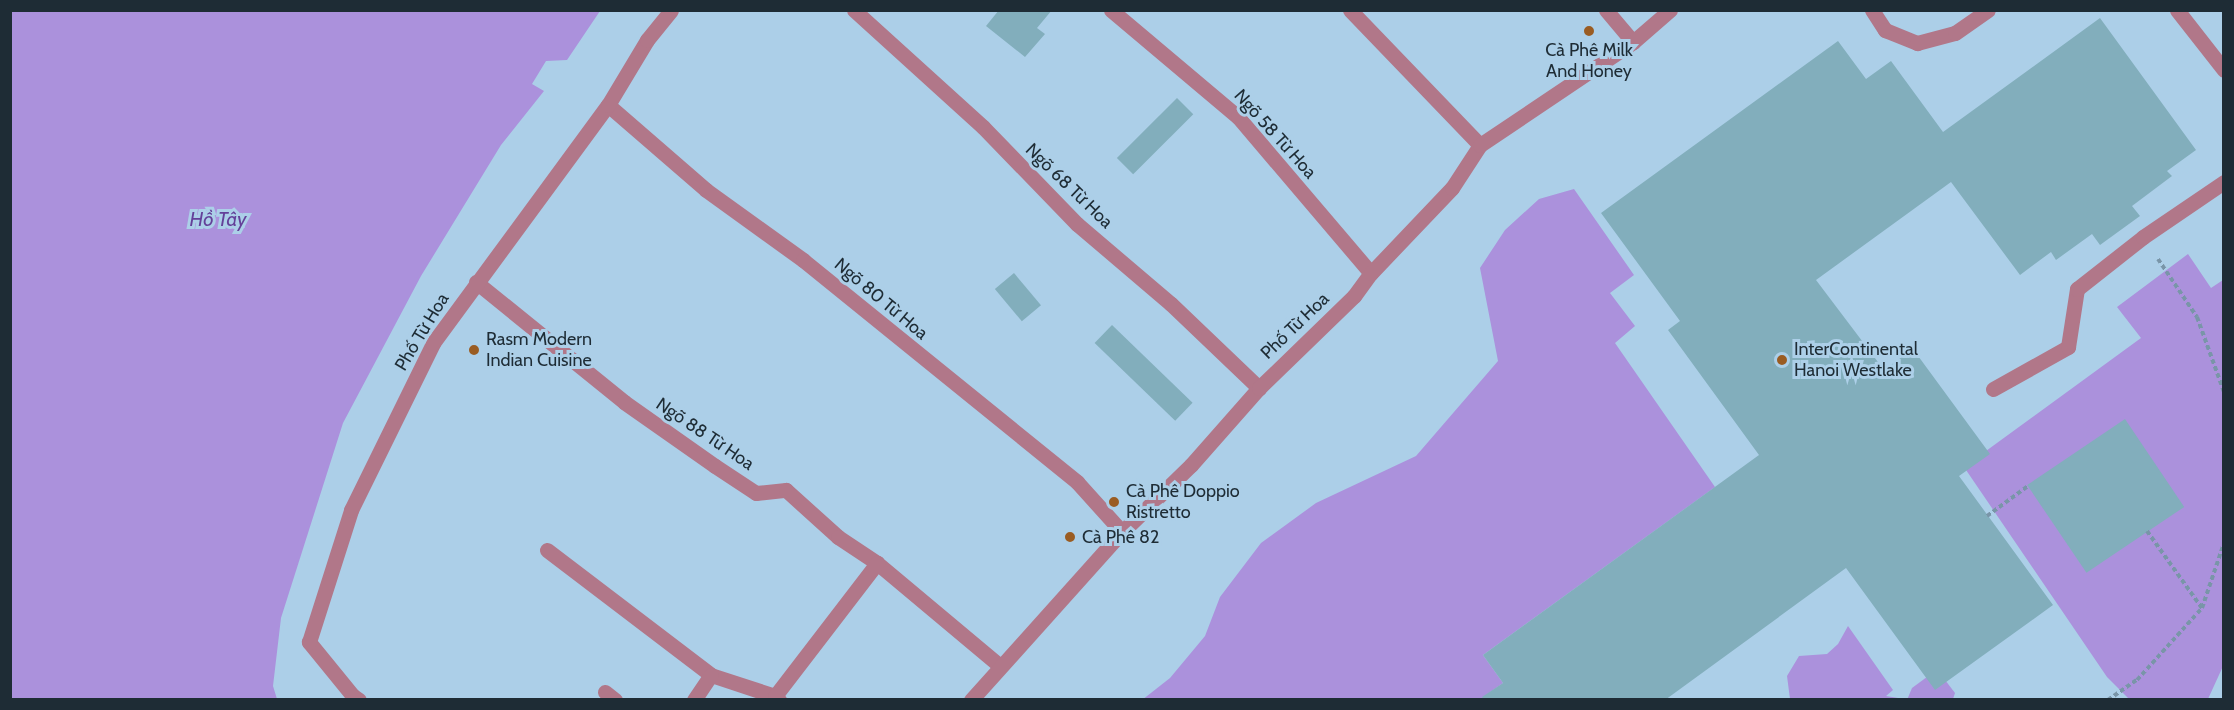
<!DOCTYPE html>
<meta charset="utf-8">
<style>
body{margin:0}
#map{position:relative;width:2234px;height:710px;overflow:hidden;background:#accfe8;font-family:Cabin,sans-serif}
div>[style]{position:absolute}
.water>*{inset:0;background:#ab91dc}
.building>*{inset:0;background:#82aebc;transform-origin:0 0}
.path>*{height:4px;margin-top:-2px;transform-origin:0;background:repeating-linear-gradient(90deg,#7995a8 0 4.5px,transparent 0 7.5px)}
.service>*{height:15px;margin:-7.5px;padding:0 7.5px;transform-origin:7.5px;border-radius:7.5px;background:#b17789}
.minor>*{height:15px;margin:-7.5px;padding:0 7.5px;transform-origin:7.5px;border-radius:7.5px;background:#b17789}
.dots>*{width:16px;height:16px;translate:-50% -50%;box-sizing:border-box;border:3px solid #accfe8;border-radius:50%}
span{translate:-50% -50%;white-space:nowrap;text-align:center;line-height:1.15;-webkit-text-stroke:6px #accfe8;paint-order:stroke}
.poi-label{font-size:18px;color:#1e2c35}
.left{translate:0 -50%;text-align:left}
.street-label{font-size:18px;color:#1e2c35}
.water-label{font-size:20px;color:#644099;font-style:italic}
.frame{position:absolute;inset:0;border:12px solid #1e2c35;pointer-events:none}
</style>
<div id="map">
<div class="water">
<i style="clip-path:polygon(10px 11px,600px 11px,567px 60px,546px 61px,532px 84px,544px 91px,501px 145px,421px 276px,343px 423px,281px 618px,273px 686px,277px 699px,11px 699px)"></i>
<i style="clip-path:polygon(1574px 189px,1634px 275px,1610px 293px,1635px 326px,1615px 343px,1715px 487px,1483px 655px,1503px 683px,1483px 697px,1484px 699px,1142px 700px,1170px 678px,1205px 636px,1220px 597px,1261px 543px,1316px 503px,1416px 456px,1498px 361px,1480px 268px,1505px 230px,1539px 199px)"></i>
<i style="clip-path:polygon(2188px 254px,2211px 288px,2223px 280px,2224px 664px,2208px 699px,2129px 699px,2107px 677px,1964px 467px,2141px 338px,2117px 307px)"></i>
<i style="clip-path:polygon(1848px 626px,1893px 690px,1886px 696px,1904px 699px,1790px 699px,1787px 676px,1799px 656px,1827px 654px,1838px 644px)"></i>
<i style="clip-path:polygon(1931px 674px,1942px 676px,1955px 693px,1953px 699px,1907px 700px,1912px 688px)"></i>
</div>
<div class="building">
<i style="clip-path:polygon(999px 10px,1052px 10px,1037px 28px,1045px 34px,1025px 57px,986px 26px)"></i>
<i style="clip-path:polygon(2100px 18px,2196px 150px,2167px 171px,2172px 176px,2132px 206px,2140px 216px,2100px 245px,2092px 234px,2056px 260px,2051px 252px,2020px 275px,1951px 182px,1816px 280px,1884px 370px,1913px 349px,1990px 454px,1959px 476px,2053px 605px,1935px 690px,1846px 568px,1665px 700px,1484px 700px,1482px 697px,1503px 683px,1483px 655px,1759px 455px,1668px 330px,1680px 321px,1601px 213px,1838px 41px,1866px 79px,1891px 61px,1943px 132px)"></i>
<i style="left:1177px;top:98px;width:23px;height:85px;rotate:45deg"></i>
<i style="left:1014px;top:273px;width:42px;height:25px;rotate:50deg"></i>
<i style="left:1112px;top:325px;width:112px;height:25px;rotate:44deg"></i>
<i style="left:2125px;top:419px;width:106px;height:118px;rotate:56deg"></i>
</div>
<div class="path">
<i style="left:2158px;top:259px;width:70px;rotate:56.1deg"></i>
<i style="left:2197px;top:317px;width:80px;rotate:70.2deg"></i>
<i style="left:1987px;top:516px;width:51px;rotate:-36.2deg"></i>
<i style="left:2147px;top:531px;width:95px;rotate:54.5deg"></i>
<i style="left:2108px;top:700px;width:35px;rotate:-35deg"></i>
<i style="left:2137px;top:680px;width:97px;rotate:-47.9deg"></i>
<i style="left:2202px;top:608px;width:69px;rotate:-71.3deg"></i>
</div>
<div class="service">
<i style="left:854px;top:10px;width:174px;rotate:42.2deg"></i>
<i style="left:983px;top:127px;width:135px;rotate:45.9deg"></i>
<i style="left:1077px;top:224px;width:123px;rotate:40.4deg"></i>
<i style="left:1171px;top:304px;width:122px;rotate:43.7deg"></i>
<i style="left:1111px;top:10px;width:166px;rotate:40.1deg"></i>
<i style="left:1238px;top:117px;width:205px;rotate:49.6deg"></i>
<i style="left:1350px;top:10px;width:187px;rotate:46.1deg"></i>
<i style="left:1606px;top:10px;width:42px;rotate:49.8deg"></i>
<i style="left:2177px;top:10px;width:76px;rotate:51.9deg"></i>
<i style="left:608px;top:105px;width:130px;rotate:40.9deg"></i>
<i style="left:706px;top:190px;width:120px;rotate:35.8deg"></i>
<i style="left:803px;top:260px;width:353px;rotate:39deg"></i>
<i style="left:1077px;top:482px;width:67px;rotate:48deg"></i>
<i style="left:476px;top:282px;width:191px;rotate:39deg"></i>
<i style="left:624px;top:402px;width:111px;rotate:35.1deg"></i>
<i style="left:715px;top:466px;width:49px;rotate:33.4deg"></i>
<i style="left:756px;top:493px;width:30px;rotate:-6deg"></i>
<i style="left:786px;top:490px;width:70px;rotate:42.1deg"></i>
<i style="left:838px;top:537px;width:47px;rotate:33.7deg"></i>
<i style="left:877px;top:563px;width:160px;rotate:39.9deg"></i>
<i style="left:1993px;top:389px;width:86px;rotate:-29.2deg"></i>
<i style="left:2068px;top:347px;width:59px;rotate:-81.2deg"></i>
<i style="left:2077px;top:289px;width:84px;rotate:-38.2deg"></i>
<i style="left:2143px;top:237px;width:98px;rotate:-34.2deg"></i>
<i style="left:547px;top:550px;width:206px;rotate:37.3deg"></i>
<i style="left:711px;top:675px;width:67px;rotate:18.2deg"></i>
<i style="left:775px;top:696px;width:6px;rotate:45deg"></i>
<i style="left:605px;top:692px;width:13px;rotate:39deg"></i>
<i style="left:775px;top:696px;width:168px;rotate:-52.5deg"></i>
<i style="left:694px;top:700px;width:30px;rotate:-56deg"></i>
</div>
<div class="minor">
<i style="left:1872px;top:10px;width:24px;rotate:57deg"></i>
<i style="left:1885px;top:30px;width:35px;rotate:22deg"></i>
<i style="left:1917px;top:43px;width:39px;rotate:-15deg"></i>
<i style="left:1955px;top:33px;width:40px;rotate:-34.9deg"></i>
<i style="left:359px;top:700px;width:7px;rotate:-146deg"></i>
<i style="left:353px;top:696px;width:70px;rotate:-129.2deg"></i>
<i style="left:309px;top:642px;width:139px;rotate:-72.3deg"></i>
<i style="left:351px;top:510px;width:186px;rotate:-63.8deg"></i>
<i style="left:433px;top:343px;width:295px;rotate:-53.7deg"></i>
<i style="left:608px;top:105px;width:76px;rotate:-59deg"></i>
<i style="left:647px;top:40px;width:38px;rotate:-51deg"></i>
<i style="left:971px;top:700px;width:226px;rotate:-48.1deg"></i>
<i style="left:1122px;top:532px;width:96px;rotate:-44.2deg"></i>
<i style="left:1191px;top:465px;width:103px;rotate:-48.6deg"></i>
<i style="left:1259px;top:388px;width:132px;rotate:-44.1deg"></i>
<i style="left:1354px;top:296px;width:29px;rotate:-54deg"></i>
<i style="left:1371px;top:273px;width:117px;rotate:-46.4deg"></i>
<i style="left:1452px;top:188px;width:51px;rotate:-56.9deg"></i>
<i style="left:1480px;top:145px;width:184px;rotate:-33.9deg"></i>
<i style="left:1633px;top:42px;width:49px;rotate:-40.9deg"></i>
</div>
<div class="dots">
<i style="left:1589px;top:31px;background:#9a5c22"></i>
<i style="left:474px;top:350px;background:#9a5c22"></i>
<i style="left:1782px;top:360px;background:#9a5c22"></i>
<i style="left:1114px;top:502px;background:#9a5c22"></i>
<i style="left:1070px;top:537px;background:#9a5c22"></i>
</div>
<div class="poi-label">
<span style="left:1589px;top:61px">Cà Phê Milk<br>And Honey</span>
<span class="left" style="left:486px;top:350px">Rasm Modern<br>Indian Cuisine</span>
<span class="left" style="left:1794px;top:360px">InterContinental<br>Hanoi Westlake</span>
<span class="left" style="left:1126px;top:502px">Cà Phê Doppio<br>Ristretto</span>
<span class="left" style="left:1082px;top:537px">Cà Phê 82</span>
</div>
<div class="street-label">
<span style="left:1275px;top:134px;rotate:48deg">Ngõ 58 Từ Hoa</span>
<span style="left:1069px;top:186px;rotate:44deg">Ngõ 68 Từ Hoa</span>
<span style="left:881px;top:299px;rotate:40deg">Ngõ 80 Từ Hoa</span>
<span style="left:1295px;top:326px;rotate:-44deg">Phố Từ Hoa</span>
<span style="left:422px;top:332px;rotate:-59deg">Phố Từ Hoa</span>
<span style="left:705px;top:434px;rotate:34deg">Ngõ 88 Từ Hoa</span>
</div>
<div class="water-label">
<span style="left:218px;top:219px">Hồ Tây</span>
</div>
<div class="frame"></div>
</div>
